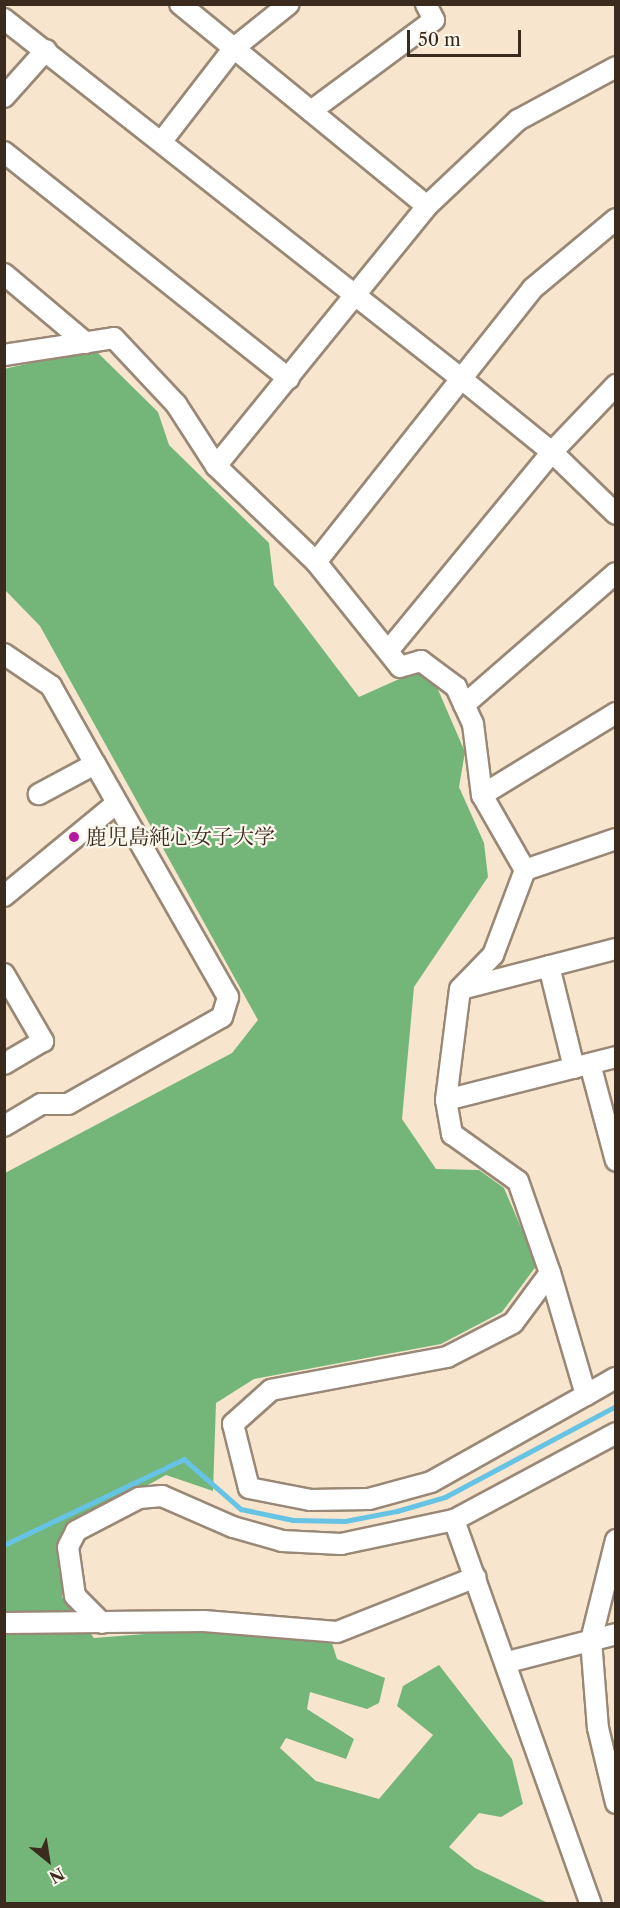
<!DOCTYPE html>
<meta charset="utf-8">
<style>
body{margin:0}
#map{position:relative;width:620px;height:1908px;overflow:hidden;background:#f7e5ce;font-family:"Libre Caslon Text","Noto Serif JP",serif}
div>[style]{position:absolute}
.forest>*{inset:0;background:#74b679}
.stream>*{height:4.5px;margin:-2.25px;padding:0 2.25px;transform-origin:2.25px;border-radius:2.25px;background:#66c3e4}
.roads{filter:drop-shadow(2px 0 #998876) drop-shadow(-2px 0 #998876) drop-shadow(0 2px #998876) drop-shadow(0 -2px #998876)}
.minor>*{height:20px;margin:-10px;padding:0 10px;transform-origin:10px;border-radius:10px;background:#fff}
.dots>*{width:16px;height:16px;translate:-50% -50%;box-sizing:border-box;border:3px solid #fbf7ec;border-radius:50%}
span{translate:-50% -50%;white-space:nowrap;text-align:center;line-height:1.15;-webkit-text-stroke:4.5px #fbf7ec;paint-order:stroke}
.poi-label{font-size:21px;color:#3b2a1e}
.left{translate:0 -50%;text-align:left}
.frame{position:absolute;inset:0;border:6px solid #3b2a1e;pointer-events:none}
.north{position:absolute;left:18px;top:1830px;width:60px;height:60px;-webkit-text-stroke:4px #fbf7ec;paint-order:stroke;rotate:150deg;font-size:16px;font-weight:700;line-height:24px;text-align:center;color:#3b2a1e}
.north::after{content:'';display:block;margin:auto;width:21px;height:27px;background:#3b2a1e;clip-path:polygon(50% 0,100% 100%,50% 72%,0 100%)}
.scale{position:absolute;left:407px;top:30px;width:114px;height:27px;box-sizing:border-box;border:3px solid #3b2a1e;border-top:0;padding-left:8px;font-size:18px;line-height:21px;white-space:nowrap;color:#3b2a1e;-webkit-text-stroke:4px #fbf7ec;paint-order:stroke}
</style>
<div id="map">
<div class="forest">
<i style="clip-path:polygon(94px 349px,158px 412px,169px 445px,269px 543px,274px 585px,359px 697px,417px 671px,436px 685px,465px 752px,459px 787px,484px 843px,488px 877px,414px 987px,402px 1119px,436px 1169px,479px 1170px,504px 1188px,537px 1265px,502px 1312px,441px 1344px,254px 1379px,216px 1403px,213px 1491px,166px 1475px,62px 1533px,62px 1597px,94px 1638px,209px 1629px,331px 1640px,337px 1659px,385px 1678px,379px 1703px,367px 1709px,310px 1692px,307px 1709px,354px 1739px,346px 1759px,286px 1738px,280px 1748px,316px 1781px,379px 1799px,433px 1735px,397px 1706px,403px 1686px,439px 1665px,512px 1759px,523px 1804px,501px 1817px,479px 1813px,449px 1847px,475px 1868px,548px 1903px,5px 1903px,5px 1173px,232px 1053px,258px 1020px,40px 626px,5px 590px,4px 369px)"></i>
</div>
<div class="stream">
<i style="left:4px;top:1545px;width:199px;rotate:-25.5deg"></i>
<i style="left:184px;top:1459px;width:76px;rotate:41.3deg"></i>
<i style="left:241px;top:1509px;width:53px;rotate:11.9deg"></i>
<i style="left:293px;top:1520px;width:52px;rotate:1.1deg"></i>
<i style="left:345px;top:1521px;width:53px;rotate:-10.9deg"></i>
<i style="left:397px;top:1511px;width:50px;rotate:-16.3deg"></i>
<i style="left:445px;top:1497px;width:194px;rotate:-28deg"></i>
</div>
<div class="roads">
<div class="minor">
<i style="left:180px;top:4px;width:319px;rotate:39.3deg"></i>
<i style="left:4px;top:19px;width:578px;rotate:38.18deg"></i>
<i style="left:458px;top:376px;width:121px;rotate:39deg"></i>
<i style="left:552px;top:452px;width:89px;rotate:44.1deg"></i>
<i style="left:4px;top:97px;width:63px;rotate:-48.2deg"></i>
<i style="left:311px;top:111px;width:153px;rotate:-36.5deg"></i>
<i style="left:434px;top:20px;width:18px;rotate:-117deg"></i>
<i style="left:162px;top:141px;width:118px;rotate:-52.3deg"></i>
<i style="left:234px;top:48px;width:70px;rotate:-38.7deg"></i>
<i style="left:4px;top:152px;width:364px;rotate:38.5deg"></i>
<i style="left:4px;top:274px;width:107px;rotate:40.1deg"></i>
<i style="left:4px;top:355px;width:111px;rotate:-8.8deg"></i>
<i style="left:114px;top:338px;width:91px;rotate:46.8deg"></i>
<i style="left:176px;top:404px;width:74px;rotate:57.2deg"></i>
<i style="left:216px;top:466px;width:139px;rotate:43.8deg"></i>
<i style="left:316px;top:562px;width:134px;rotate:51.3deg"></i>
<i style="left:400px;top:667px;width:22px;rotate:-16deg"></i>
<i style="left:421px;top:661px;width:44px;rotate:36.6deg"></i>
<i style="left:456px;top:687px;width:41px;rotate:65.3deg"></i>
<i style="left:473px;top:724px;width:72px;rotate:82.8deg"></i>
<i style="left:482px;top:795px;width:86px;rotate:60.2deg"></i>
<i style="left:525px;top:870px;width:91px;rotate:110.6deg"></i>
<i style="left:493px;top:955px;width:47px;rotate:134.1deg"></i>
<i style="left:460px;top:989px;width:112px;rotate:97.2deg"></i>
<i style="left:446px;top:1100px;width:175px;rotate:-14.2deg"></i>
<i style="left:216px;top:466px;width:335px;rotate:-50.9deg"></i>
<i style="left:427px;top:206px;width:125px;rotate:-43.4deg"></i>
<i style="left:518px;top:120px;width:111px;rotate:-28.4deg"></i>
<i style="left:316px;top:562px;width:348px;rotate:-51.6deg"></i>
<i style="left:532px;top:289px;width:109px;rotate:-39.8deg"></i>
<i style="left:388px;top:651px;width:258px;rotate:-50.5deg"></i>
<i style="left:552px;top:452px;width:93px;rotate:-46.3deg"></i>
<i style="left:4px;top:654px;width:57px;rotate:34.2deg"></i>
<i style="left:51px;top:686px;width:90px;rotate:60.6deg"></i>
<i style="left:95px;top:764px;width:64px;rotate:151.8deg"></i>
<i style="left:464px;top:705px;width:201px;rotate:-41deg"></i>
<i style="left:482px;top:795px;width:157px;rotate:-31.5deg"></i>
<i style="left:525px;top:870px;width:96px;rotate:-18.8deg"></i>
<i style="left:4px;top:896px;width:146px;rotate:-39.5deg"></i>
<i style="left:549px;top:966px;width:105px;rotate:76.2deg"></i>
<i style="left:4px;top:974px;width:78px;rotate:59.8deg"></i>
<i style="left:43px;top:1041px;width:45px;rotate:149.5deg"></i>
<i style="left:461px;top:989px;width:160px;rotate:-14.5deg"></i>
<i style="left:590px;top:1064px;width:100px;rotate:75deg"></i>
<i style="left:446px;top:1100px;width:35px;rotate:80deg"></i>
<i style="left:452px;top:1134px;width:81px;rotate:35.5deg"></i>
<i style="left:518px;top:1181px;width:97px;rotate:70.8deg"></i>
<i style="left:550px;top:1273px;width:62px;rotate:126.5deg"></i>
<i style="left:513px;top:1323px;width:74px;rotate:152.7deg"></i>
<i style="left:447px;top:1357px;width:179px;rotate:169.4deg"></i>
<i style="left:271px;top:1390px;width:51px;rotate:138.2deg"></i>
<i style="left:233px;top:1424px;width:66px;rotate:76deg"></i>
<i style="left:249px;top:1488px;width:62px;rotate:11.1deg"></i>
<i style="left:310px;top:1500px;width:59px;rotate:-1deg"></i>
<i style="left:369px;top:1499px;width:64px;rotate:-15.3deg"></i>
<i style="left:431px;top:1482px;width:178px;rotate:-29.3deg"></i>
<i style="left:586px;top:1395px;width:127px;rotate:-106.4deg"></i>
<i style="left:4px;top:1126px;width:43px;rotate:-30.7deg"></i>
<i style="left:41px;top:1104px;width:27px"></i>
<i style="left:68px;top:1104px;width:177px;rotate:-29.5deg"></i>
<i style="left:222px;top:1017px;width:21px;rotate:-73deg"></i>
<i style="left:228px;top:997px;width:268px;rotate:-119.7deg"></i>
<i style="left:586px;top:1395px;width:34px;rotate:-30deg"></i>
<i style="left:454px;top:1520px;width:408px;rotate:70.4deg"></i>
<i style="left:616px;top:1540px;width:103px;rotate:104deg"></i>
<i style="left:591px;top:1640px;width:88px;rotate:85.5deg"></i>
<i style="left:598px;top:1728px;width:77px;rotate:76.5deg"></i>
<i style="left:4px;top:1623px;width:200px;rotate:-0.6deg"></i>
<i style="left:204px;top:1621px;width:133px;rotate:4.7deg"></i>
<i style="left:337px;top:1632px;width:149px;rotate:-21.6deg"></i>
<i style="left:102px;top:1623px;width:38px;rotate:-135deg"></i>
<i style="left:75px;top:1596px;width:49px;rotate:-98.1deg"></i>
<i style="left:68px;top:1547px;width:18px;rotate:-63deg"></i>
<i style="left:76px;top:1531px;width:71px;rotate:-27.6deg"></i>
<i style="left:139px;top:1498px;width:23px;rotate:-5deg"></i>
<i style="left:162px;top:1496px;width:77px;rotate:23.6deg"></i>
<i style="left:233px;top:1527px;width:51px;rotate:15.9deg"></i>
<i style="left:282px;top:1541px;width:59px;rotate:2.9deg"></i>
<i style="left:341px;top:1544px;width:116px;rotate:-12deg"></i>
<i style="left:454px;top:1520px;width:184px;rotate:-28.2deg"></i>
<i style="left:508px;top:1662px;width:112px;rotate:-14.5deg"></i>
</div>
</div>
<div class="dots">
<i style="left:74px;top:837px;background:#b5179e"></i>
</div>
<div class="poi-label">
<span class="left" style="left:86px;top:837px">鹿児島純心女子大学</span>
</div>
<div class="frame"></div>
<div class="north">N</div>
<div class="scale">50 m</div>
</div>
